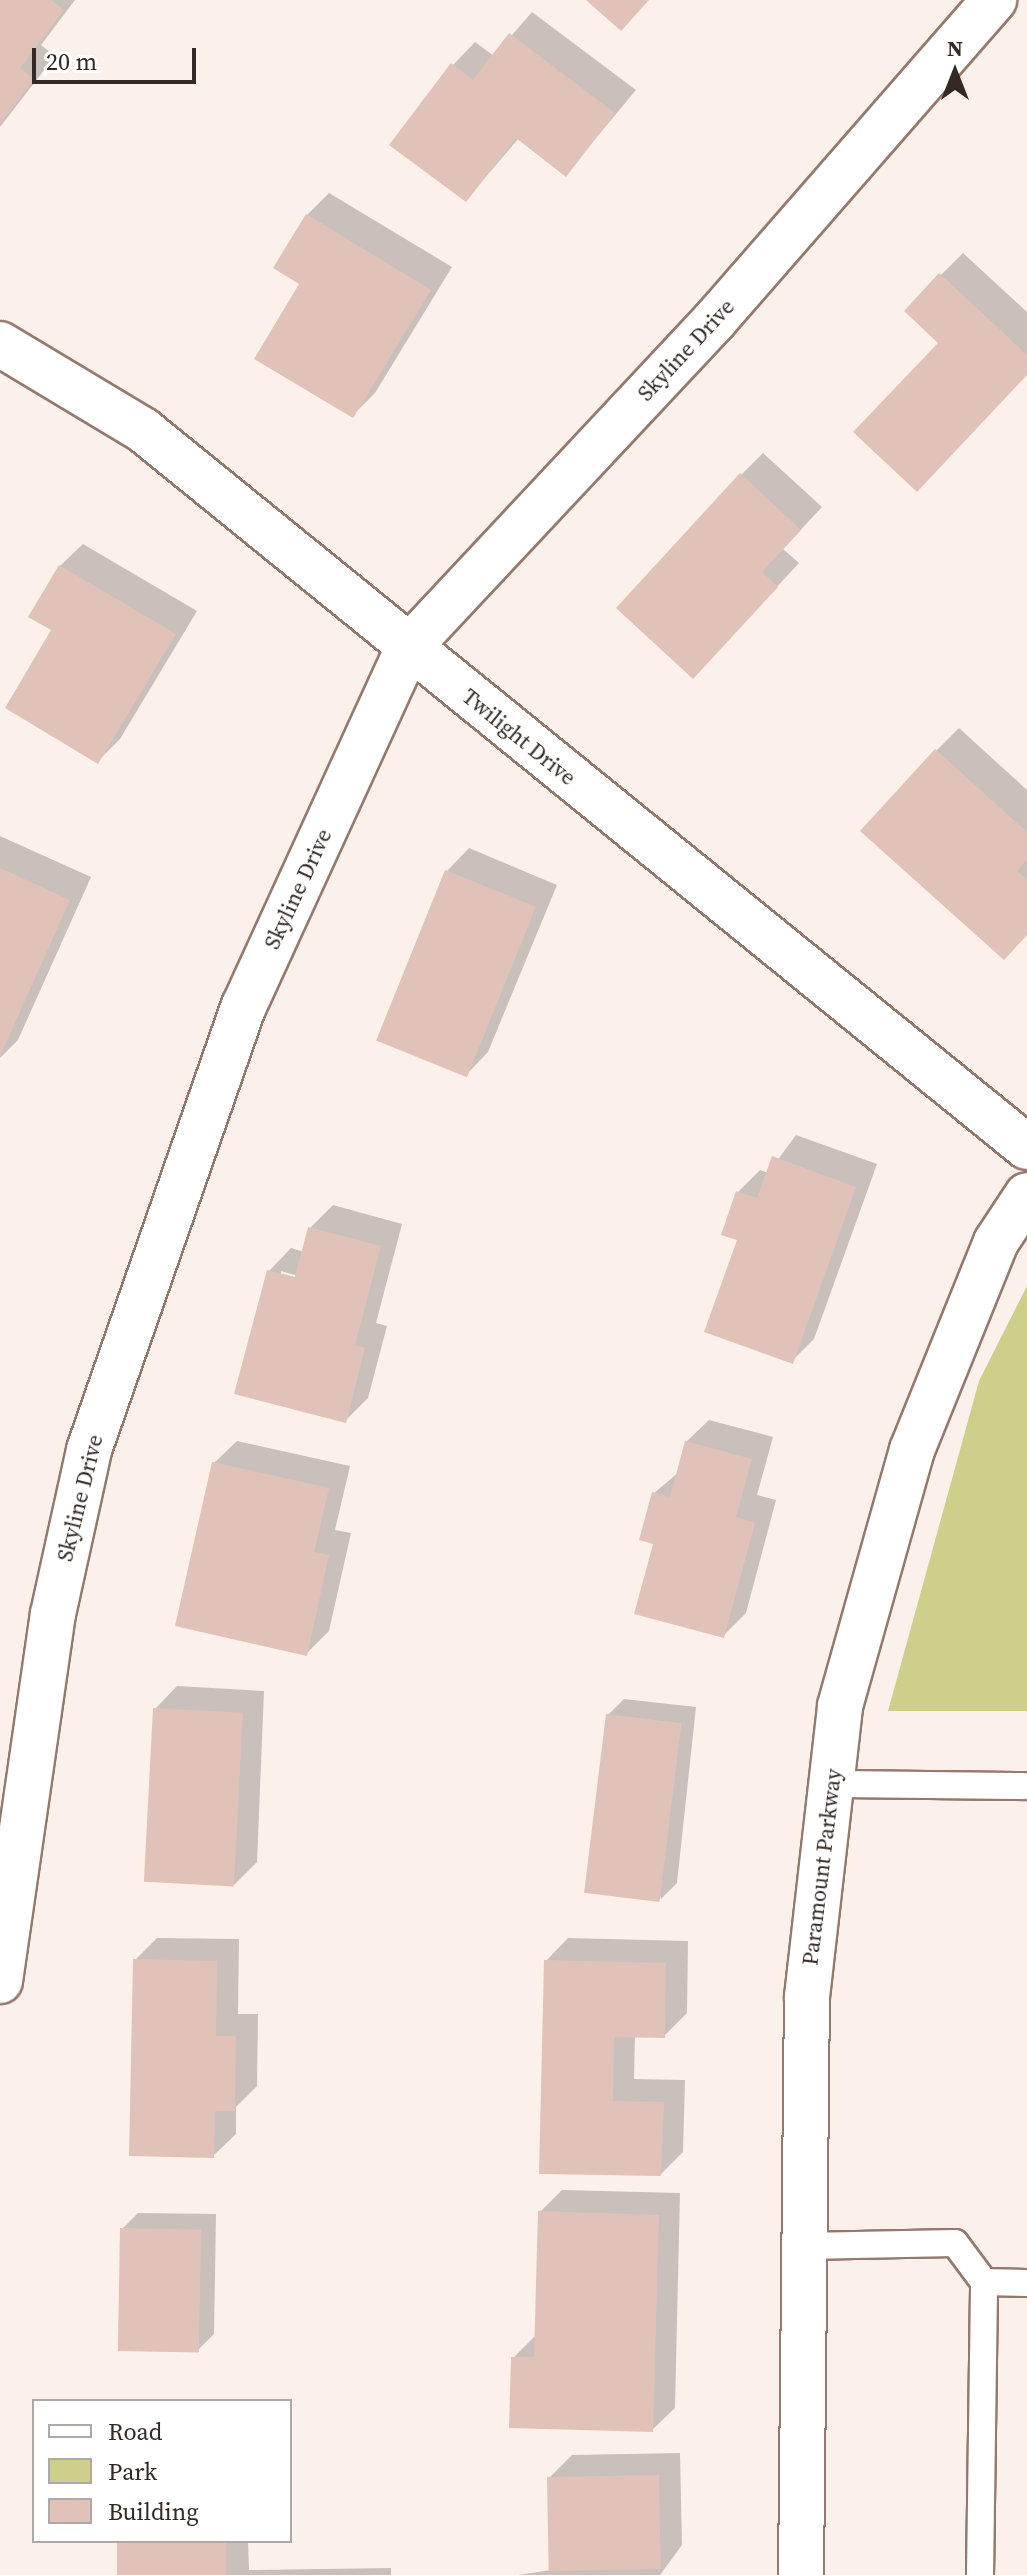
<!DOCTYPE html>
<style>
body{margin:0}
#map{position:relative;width:1027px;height:2575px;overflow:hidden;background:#fcf0ea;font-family:"Source Serif 4",serif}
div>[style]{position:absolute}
.green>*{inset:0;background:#ccd08b}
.shadow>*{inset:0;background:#0003}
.building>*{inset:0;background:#e1c2b9;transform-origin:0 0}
.roads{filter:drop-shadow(2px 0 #94796e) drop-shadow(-2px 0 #94796e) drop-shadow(0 2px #94796e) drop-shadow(0 -2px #94796e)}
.lane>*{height:26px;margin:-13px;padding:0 13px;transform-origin:13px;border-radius:13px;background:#fff}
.street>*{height:44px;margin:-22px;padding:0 22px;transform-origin:22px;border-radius:22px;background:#fff}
span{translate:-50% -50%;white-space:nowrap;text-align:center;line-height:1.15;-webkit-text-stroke:6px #fff;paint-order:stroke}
.street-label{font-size:22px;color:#342924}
.legend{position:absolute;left:32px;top:2399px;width:260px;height:144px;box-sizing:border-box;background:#fff;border:2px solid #aea9a7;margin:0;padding:10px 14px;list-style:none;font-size:24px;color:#342924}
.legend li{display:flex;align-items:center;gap:16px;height:40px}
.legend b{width:40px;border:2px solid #aea9a7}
.north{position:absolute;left:915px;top:32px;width:80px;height:80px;-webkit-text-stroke:6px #fff;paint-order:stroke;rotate:0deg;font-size:22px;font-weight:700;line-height:32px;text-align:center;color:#342924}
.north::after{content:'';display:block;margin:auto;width:28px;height:36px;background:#342924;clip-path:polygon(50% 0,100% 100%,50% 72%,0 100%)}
.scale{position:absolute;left:32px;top:48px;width:164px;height:36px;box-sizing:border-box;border:4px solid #342924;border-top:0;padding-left:10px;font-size:24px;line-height:28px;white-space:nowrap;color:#342924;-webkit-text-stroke:6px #fff;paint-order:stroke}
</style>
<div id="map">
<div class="green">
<i style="clip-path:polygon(1027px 1286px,1027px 1711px,888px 1711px,979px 1381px)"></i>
</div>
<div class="shadow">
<i style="clip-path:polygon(0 0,75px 0,41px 45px,55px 56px,0 127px)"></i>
<i style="clip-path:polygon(532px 12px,636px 90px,566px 174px,519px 138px,466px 200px,453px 65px,475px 42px,494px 56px)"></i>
<i style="clip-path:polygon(329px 193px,452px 267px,375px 393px,353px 415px,302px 284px,307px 215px)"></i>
<i style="clip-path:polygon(963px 253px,1027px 312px,1027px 374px,941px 343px,941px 275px)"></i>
<i style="clip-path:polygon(763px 453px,822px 507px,783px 549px,799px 563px,715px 654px,741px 475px)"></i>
<i style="clip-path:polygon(83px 544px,197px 611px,120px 739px,98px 761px,54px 630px,60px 566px)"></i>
<i style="clip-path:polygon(959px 728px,1027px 790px,1027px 934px,936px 751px)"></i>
<i style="clip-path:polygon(0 836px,91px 877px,18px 1040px,0 1058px)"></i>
<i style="clip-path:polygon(469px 848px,557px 885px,488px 1052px,466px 1075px,447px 871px)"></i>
<i style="clip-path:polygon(796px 1135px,877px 1164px,814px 1339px,792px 1361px,739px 1239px,738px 1192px,760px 1170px,768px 1173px)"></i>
<i style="clip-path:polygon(evenodd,333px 1205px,402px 1224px,376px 1323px,387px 1326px,368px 1398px,345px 1421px,269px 1271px,291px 1248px,304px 1252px,310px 1228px,333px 1205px,281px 1271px,305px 1278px,304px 1281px,281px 1275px,281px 1271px)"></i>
<i style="clip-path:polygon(709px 1420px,773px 1437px,757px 1495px,776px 1500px,746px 1613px,724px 1635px,655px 1542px,653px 1494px,679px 1472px,686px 1442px)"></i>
<i style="clip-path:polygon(237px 1441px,350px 1466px,335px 1530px,351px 1533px,329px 1631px,306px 1654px,214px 1463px)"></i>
<i style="clip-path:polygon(177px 1686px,264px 1691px,257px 1862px,234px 1885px,155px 1709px)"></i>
<i style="clip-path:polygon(624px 1699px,696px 1707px,677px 1883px,661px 1899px,608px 1715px)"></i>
<i style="clip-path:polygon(157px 1938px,239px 1939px,238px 2014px,258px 2014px,257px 2086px,236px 2107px,236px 2134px,213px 2156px,135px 1960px)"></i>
<i style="clip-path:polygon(568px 1938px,688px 1941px,687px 2013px,664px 2036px,635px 2035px,634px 2079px,685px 2080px,683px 2152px,661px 2174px,541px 2172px,546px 1961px)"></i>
<i style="clip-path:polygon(562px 2190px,680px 2193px,675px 2408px,652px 2430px,513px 2358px,535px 2336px,540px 2212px)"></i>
<i style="clip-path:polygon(138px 2213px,216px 2214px,214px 2334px,198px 2350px,122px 2229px)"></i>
<i style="clip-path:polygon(680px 2453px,682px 2545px,660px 2575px,518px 2575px,551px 2570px,549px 2478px,572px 2455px)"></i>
<i style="clip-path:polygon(119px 2541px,248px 2541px,249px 2570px,391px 2568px,391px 2575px,142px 2575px)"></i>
</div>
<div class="building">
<i style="clip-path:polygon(0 0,51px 0,64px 10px,20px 68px,34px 79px,0 124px)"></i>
<i style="clip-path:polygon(586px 0,649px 0,621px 31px)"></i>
<i style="clip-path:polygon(509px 33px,615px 113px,566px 177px,516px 138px,466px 202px,389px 145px,451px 63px,473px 80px)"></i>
<i style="clip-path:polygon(306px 214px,431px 290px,353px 418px,254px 359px,299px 284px,273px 268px)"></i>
<i style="clip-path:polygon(939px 273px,1027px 355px,1027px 375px,917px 492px,853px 432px,938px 343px,904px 311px)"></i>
<i style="clip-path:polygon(740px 473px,801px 530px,762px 572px,778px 587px,693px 679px,616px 608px)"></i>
<i style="clip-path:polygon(59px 565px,176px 634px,98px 764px,5px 708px,51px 630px,28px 617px)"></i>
<i style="clip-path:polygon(935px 749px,1027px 832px,1027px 859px,1017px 871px,1027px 880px,1027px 935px,1004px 960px,860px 831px)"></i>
<i style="clip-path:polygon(0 868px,70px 900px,0 1056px)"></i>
<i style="left:445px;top:870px;width:98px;height:184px;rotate:22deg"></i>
<i style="clip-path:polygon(772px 1156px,856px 1187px,793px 1364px,704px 1332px,737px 1240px,721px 1235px,736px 1191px,757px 1198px)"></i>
<i style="clip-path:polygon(308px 1227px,381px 1246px,355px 1345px,365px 1348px,346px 1423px,234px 1394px,267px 1270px,295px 1277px)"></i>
<i style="clip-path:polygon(685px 1441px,752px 1459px,736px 1517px,755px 1523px,724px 1638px,634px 1614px,653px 1544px,639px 1540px,652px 1492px,670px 1497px)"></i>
<i style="clip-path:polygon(212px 1462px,329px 1488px,314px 1552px,329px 1555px,307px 1656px,175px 1626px)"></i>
<i style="left:153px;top:1708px;width:90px;height:174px;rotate:3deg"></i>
<i style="left:606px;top:1714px;width:76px;height:180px;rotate:7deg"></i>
<i style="clip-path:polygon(133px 1959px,217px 1961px,216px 2036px,236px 2036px,235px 2111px,215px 2111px,214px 2158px,129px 2156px)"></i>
<i style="clip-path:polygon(544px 1960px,666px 1963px,665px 2038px,614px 2037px,613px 2101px,664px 2102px,661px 2176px,539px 2174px)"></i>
<i style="clip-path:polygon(538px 2211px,659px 2215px,653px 2432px,509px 2428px,511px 2357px,534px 2357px)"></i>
<i style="left:120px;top:2228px;width:81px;height:123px;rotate:1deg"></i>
<i style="left:659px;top:2475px;width:94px;height:112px;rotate:89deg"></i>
<i style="left:117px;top:2541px;width:109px;height:34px"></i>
</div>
<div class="roads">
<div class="lane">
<i style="left:832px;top:1784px;width:192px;rotate:0.6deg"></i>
<i style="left:805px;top:2246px;width:150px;rotate:-1.1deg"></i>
<i style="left:955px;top:2243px;width:49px;rotate:53.4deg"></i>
<i style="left:984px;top:2282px;width:43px;rotate:1.3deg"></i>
<i style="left:980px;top:2575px;width:293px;rotate:-89.2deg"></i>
</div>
<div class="street">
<i style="left:0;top:344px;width:167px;rotate:31deg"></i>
<i style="left:143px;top:430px;width:1138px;rotate:39.05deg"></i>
<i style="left:0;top:1981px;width:371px;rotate:-81.8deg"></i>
<i style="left:53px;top:1614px;width:168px;rotate:-77.6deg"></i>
<i style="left:89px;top:1450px;width:470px;rotate:-70.8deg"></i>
<i style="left:244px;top:1006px;width:394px;rotate:-65.4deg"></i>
<i style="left:408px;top:648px;width:449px;rotate:-46.9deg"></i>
<i style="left:715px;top:320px;width:425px;rotate:-48.9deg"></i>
<i style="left:801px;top:2575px;width:578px;rotate:-89.41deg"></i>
<i style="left:807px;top:1997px;width:293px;rotate:-83.5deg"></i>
<i style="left:840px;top:1706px;width:266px;rotate:-74.3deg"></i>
<i style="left:912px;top:1450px;width:224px;rotate:-68deg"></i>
<i style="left:996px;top:1242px;width:56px;rotate:-56.6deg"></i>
</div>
</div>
<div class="street-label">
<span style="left:686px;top:350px;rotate:-47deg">Skyline Drive</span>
<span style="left:519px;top:737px;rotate:39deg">Twilight Drive</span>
<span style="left:298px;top:889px;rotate:-65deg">Skyline Drive</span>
<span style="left:80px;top:1498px;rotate:-76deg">Skyline Drive</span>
<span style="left:822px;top:1867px;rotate:-83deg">Paramount Parkway</span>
</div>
<ul class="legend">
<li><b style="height:10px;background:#fff"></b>Road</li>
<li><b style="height:22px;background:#ccd08b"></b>Park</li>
<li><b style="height:22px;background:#e1c2b9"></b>Building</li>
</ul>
<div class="north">N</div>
<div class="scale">20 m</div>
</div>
